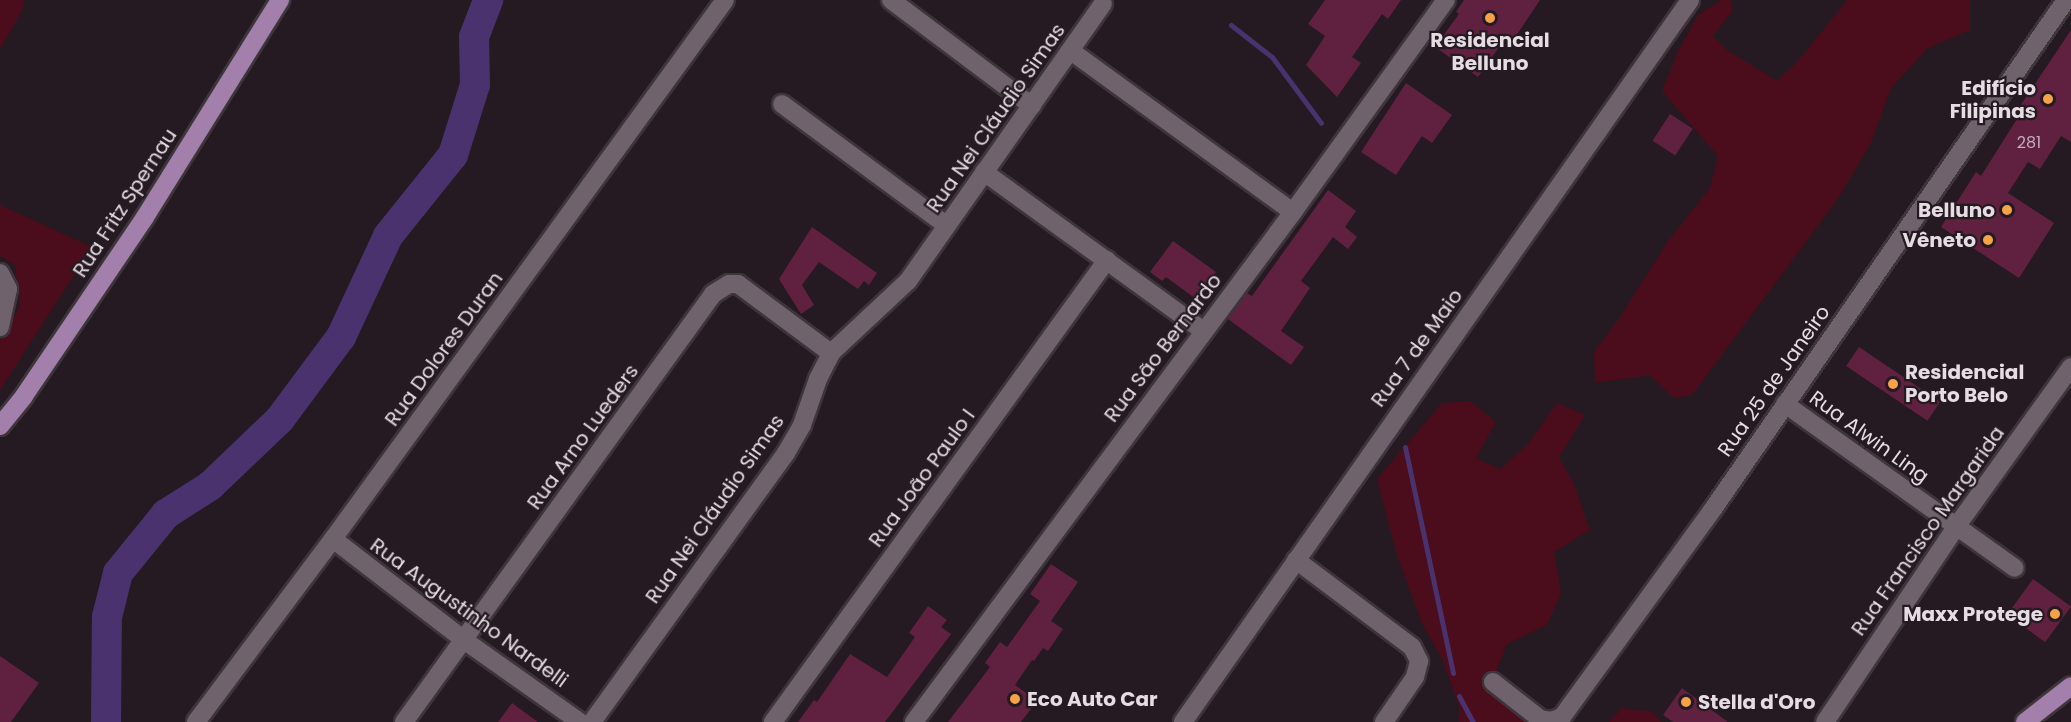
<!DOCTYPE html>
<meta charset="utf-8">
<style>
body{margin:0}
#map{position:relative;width:2071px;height:722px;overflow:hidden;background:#251a22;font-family:Poppins,sans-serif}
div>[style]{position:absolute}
.green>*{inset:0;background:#4b0c1c}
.stream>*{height:5px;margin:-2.5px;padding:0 2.5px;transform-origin:2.5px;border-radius:2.5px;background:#49326e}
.river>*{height:30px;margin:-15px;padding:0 15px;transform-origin:15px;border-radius:15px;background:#49326e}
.building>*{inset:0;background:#602040;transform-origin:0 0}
.roads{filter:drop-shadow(2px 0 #3e353b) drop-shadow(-2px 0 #3e353b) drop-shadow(0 2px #3e353b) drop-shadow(0 -2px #3e353b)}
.minor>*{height:18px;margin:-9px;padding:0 9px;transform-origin:9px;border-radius:9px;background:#70626c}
.major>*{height:18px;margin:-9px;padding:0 9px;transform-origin:9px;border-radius:9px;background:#a37fac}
.dots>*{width:16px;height:16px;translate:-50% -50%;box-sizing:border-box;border:3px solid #251a22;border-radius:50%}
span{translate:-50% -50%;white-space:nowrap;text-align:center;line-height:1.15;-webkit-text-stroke:4.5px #251a22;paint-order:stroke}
.number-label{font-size:16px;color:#c4aeba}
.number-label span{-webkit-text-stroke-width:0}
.poi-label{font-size:20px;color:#e6dde3;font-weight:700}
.right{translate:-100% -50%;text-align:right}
.left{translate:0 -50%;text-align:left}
.street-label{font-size:20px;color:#e6dde3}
</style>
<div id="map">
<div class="green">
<i style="clip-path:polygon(0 0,23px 0,24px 7px,0 49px)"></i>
<i style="clip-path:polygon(1721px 0,1731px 0,1733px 10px,1713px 36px,1727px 50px,1777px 81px,1798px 61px,1847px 0,1970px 0,1970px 30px,1928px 48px,1891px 88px,1871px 143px,1837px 200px,1692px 395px,1674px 398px,1650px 375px,1595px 383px,1594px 352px,1622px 314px,1668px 241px,1710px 188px,1718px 156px,1662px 91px,1680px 47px,1698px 15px)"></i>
<i style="clip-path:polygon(0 205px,92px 247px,0 390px,0 340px,20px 306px,15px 265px,0 256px)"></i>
<i style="clip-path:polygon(1470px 401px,1496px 422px,1476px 458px,1500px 469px,1529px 443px,1557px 403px,1585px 415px,1559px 457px,1574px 484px,1590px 530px,1554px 552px,1561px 593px,1547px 625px,1507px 644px,1493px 680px,1546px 722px,1459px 722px,1459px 706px,1443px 661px,1421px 621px,1397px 555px,1377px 479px,1442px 403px)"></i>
<i style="clip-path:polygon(1622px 708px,1653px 712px,1661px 722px,1609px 722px)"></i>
</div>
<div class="stream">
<i style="left:1231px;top:25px;width:52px;rotate:38deg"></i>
<i style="left:1272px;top:57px;width:82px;rotate:53.4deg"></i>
<i style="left:1405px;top:447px;width:231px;rotate:78deg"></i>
<i style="left:1459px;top:696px;width:30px;rotate:62deg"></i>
</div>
<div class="river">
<i style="left:106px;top:722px;width:105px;rotate:-89.5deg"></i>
<i style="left:107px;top:617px;width:45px;rotate:-76deg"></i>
<i style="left:118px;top:573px;width:76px;rotate:-50.9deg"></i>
<i style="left:166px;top:514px;width:52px;rotate:-32.5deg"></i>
<i style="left:210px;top:486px;width:97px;rotate:-43.7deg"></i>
<i style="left:280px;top:419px;width:102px;rotate:-53.4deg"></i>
<i style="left:341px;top:337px;width:111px;rotate:-65deg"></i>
<i style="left:388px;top:236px;width:104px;rotate:-51.3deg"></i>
<i style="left:453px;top:155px;width:73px;rotate:-72.6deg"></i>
<i style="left:475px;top:85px;width:48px;rotate:-91.2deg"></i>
<i style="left:474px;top:37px;width:40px;rotate:-69deg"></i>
</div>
<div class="building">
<i style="clip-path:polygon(1325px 0,1401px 0,1388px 19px,1382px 14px,1352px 57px,1361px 63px,1337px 97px,1306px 65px,1325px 36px,1308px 24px)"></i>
<i style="clip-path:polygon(1464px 0,1540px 0,1508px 48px,1502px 43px,1478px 77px,1435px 47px,1459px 14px,1456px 12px)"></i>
<i style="clip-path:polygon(2071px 30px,2071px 142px,2061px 136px,2040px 169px,2028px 162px,2008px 193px,2054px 223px,2019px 278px,1941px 227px,1976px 172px,1981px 176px,2022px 111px,2018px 109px)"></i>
<i style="clip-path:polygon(1406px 83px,1452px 115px,1432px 143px,1422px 136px,1396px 175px,1361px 152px)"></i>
<i style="left:1670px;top:114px;width:27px;height:32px;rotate:33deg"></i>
<i style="clip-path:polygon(1328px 190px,1356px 211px,1345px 227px,1357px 237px,1348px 249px,1333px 237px,1301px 281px,1310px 288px,1281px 331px,1304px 347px,1291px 365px,1228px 319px,1247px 293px,1252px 296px)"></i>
<i style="clip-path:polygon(812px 227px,877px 273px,869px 285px,864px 281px,858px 289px,819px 262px,802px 285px,814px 305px,801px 314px,779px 279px)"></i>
<i style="clip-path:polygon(1173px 241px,1216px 272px,1196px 299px,1166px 277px,1162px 281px,1150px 272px)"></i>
<i style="left:1859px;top:347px;width:98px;height:23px;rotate:34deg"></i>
<i style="clip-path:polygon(1051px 564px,1078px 582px,1051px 621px,1063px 629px,1048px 651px,1043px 648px,1034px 661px,1032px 660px,1015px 685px,1037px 701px,1021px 722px,948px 722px,990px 667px,985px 663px,1000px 642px,1007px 647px,1040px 601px,1030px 594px)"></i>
<i style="left:2033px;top:579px;width:47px;height:44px;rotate:36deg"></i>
<i style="clip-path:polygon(928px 606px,947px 620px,941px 627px,951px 634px,885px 722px,798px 722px,814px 700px,817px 702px,850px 654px,887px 677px,915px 637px,909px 633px)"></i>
<i style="clip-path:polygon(0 656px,39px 683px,11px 722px,0 722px)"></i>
<i style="clip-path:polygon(1682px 688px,1728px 722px,1673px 722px,1663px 715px)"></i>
<i style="clip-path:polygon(512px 703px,538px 722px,498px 722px)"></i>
</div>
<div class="roads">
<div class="minor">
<i style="left:891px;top:0;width:176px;rotate:36.9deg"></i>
<i style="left:1071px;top:51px;width:274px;rotate:36deg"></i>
<i style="left:782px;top:104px;width:204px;rotate:36.4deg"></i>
<i style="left:984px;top:172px;width:271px;rotate:35.9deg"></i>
<i style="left:0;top:273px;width:18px;rotate:63deg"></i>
<i style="left:8px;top:289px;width:39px;rotate:102deg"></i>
<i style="left:1785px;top:404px;width:282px;rotate:35.5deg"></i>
<i style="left:333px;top:539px;width:165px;rotate:37.6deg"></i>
<i style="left:464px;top:640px;width:142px;rotate:35.3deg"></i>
<i style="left:1296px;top:560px;width:145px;rotate:36.9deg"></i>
<i style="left:1412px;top:647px;width:16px;rotate:63deg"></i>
<i style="left:1419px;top:661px;width:16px;rotate:104deg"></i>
<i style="left:1415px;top:677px;width:55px;rotate:124.6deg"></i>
<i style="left:1493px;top:682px;width:60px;rotate:38.2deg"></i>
<i style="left:1540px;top:719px;width:11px;rotate:10deg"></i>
<i style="left:1551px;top:721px;width:12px;rotate:-20deg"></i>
<i style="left:1562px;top:717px;width:257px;rotate:-54deg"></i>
<i style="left:1713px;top:509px;width:619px;rotate:-55.26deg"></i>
<i style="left:196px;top:722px;width:229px;rotate:-53.2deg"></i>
<i style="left:333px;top:539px;width:666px;rotate:-53.97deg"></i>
<i style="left:404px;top:722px;width:528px;rotate:-54.17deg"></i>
<i style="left:713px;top:294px;width:19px;rotate:-32deg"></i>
<i style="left:729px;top:284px;width:9px"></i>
<i style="left:738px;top:284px;width:116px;rotate:36.6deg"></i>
<i style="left:592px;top:722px;width:332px;rotate:-54.2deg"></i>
<i style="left:786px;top:453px;width:32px;rotate:-60deg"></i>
<i style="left:802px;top:425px;width:49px;rotate:-70.8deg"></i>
<i style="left:818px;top:379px;width:29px;rotate:-63deg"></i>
<i style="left:831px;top:353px;width:105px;rotate:-43.1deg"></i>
<i style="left:908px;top:281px;width:339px;rotate:-54.9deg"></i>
<i style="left:773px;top:722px;width:570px;rotate:-54.14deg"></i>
<i style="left:914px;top:722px;width:635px;rotate:-53.38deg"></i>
<i style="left:1293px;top:212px;width:261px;rotate:-54.2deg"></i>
<i style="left:1183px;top:722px;width:882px;rotate:-54.92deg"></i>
<i style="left:1825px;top:722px;width:235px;rotate:-56.1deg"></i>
<i style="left:1956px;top:527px;width:197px;rotate:-54.3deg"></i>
</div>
<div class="major">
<i style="left:0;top:426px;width:38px;rotate:-51deg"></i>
<i style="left:24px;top:396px;width:216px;rotate:-55.9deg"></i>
<i style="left:145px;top:217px;width:256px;rotate:-58.1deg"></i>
<i style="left:2025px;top:722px;width:58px;rotate:-38deg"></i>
</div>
</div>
<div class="dots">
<i style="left:1490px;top:18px;background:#f6a246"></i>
<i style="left:2048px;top:99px;background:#f6a246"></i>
<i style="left:2007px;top:210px;background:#f6a246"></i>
<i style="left:1988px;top:240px;background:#f6a246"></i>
<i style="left:1893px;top:384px;background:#f6a246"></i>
<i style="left:2055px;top:614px;background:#f6a246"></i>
<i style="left:1015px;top:699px;background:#f6a246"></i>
<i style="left:1686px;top:702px;background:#f6a246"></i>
</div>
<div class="number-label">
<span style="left:2029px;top:143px">281</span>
</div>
<div class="poi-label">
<span style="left:1490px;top:52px">Residencial<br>Belluno</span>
<span class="right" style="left:2036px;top:100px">Edifício<br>Filipinas</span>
<span class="right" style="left:1995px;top:210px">Belluno</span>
<span class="right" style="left:1976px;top:240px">Vêneto</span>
<span class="left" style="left:1905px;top:384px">Residencial<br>Porto Belo</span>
<span class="right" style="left:2043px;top:614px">Maxx Protege</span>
<span class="left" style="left:1027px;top:699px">Eco Auto Car</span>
<span class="left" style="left:1698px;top:702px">Stella d'Oro</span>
</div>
<div class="street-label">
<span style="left:996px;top:118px;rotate:-55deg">Rua Nei Cláudio Simas</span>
<span style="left:125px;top:203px;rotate:-57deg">Rua Fritz Spernau</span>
<span style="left:1163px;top:348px;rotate:-53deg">Rua São Bernardo</span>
<span style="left:1417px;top:348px;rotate:-54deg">Rua 7 de Maio</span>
<span style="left:444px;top:349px;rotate:-54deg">Rua Dolores Duran</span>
<span style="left:1774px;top:381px;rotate:-55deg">Rua 25 de Janeiro</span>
<span style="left:583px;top:437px;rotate:-54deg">Rua Arno Lueders</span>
<span style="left:1869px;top:437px;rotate:36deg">Rua Alwin Ling</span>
<span style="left:922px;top:478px;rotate:-54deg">Rua João Paulo I</span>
<span style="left:715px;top:509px;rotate:-55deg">Rua Nei Cláudio Simas</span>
<span style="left:1928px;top:531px;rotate:-55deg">Rua Francisco Margarida</span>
<span style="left:469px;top:613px;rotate:36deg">Rua Augustinho Nardelli</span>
</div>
</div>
